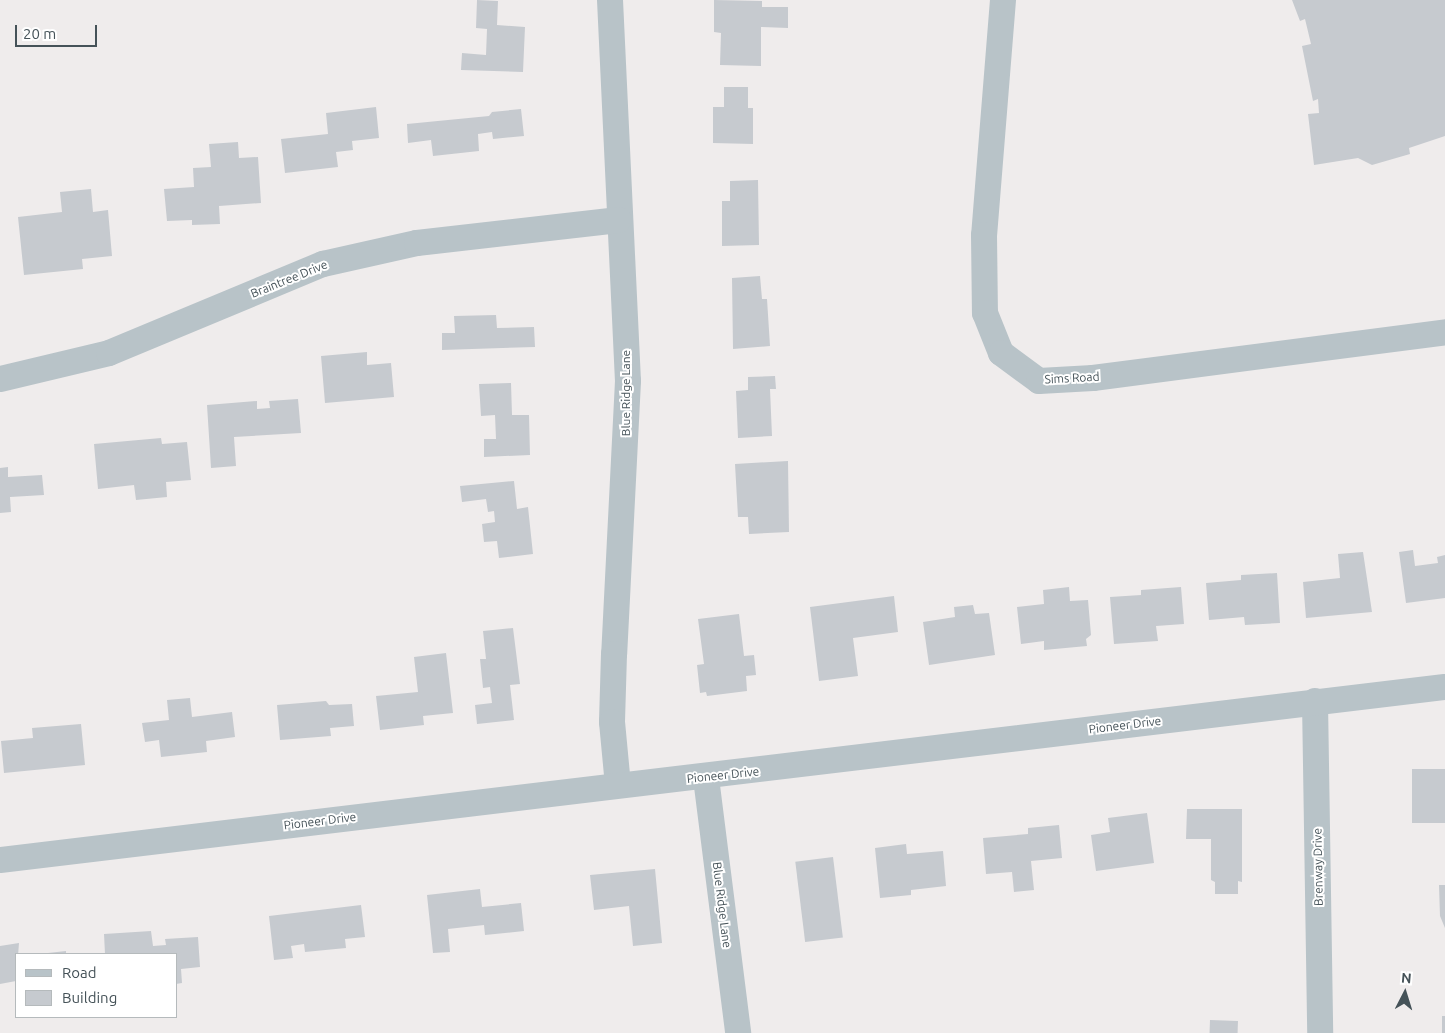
<!DOCTYPE html>
<style>
body{margin:0}
#map{position:relative;width:1445px;height:1033px;overflow:hidden;background:#efecec;font-family:Ubuntu,sans-serif}
div>[style]{position:absolute}
.building>*{inset:0;background:#c6cacf;transform-origin:0 0}
.minor>*{height:26px;margin:-13px;padding:0 13px;transform-origin:13px;border-radius:13px;background:#b8c3c8}
span{translate:-50% -50%;white-space:nowrap;text-align:center;line-height:1.15;-webkit-text-stroke:4px #fff;paint-order:stroke}
.street-label{font-size:12px;color:#455258}
.legend{position:absolute;left:15px;top:953px;width:162px;height:65px;box-sizing:border-box;background:#fff;border:1px solid #b5babc;margin:0;padding:6px 9px;list-style:none;font-size:15px;color:#455258}
.legend li{display:flex;align-items:center;gap:10px;height:25px}
.legend b{width:25px;border:1px solid #b5babc}
.north{position:absolute;left:1380px;top:968px;width:50px;height:50px;-webkit-text-stroke:4px #fff;paint-order:stroke;rotate:5deg;font-size:14px;font-weight:700;line-height:20px;text-align:center;color:#455258}
.north::after{content:'';display:block;margin:auto;width:18px;height:22px;background:#455258;clip-path:polygon(50% 0,100% 100%,50% 72%,0 100%)}
.scale{position:absolute;left:15px;top:25px;width:82px;height:22px;box-sizing:border-box;border:2px solid #455258;border-top:0;padding-left:6px;font-size:15px;line-height:18px;white-space:nowrap;color:#455258;-webkit-text-stroke:4px #fff;paint-order:stroke}
</style>
<div id="map">
<div class="building">
<i style="clip-path:polygon(477px 0,498px 1px,497px 25px,525px 27px,523px 72px,461px 70px,462px 53px,486px 55px,487px 29px,476px 28px)"></i>
<i style="clip-path:polygon(714px 0,762px 1px,762px 7px,788px 7px,788px 28px,761px 27px,761px 66px,720px 65px,721px 33px,714px 32px)"></i>
<i style="clip-path:polygon(1292px 0,1445px 0,1445px 136px,1409px 148px,1410px 154px,1372px 165px,1358px 158px,1314px 165px,1308px 114px,1319px 113px,1318px 99px,1313px 101px,1302px 46px,1311px 44px,1305px 19px,1300px 21px)"></i>
<i style="clip-path:polygon(724px 87px,748px 87px,748px 108px,753px 108px,753px 144px,713px 143px,713px 107px,724px 107px)"></i>
<i style="clip-path:polygon(376px 107px,379px 138px,352px 141px,353px 150px,336px 152px,338px 167px,285px 173px,281px 139px,328px 134px,326px 113px)"></i>
<i style="clip-path:polygon(521px 109px,524px 136px,493px 139px,492px 132px,478px 134px,479px 151px,433px 156px,431px 140px,408px 143px,407px 124px,489px 116px,492px 112px)"></i>
<i style="clip-path:polygon(238px 142px,239px 158px,258px 157px,261px 203px,219px 206px,220px 224px,192px 225px,192px 220px,167px 221px,164px 189px,194px 187px,193px 168px,211px 167px,209px 144px)"></i>
<i style="clip-path:polygon(758px 180px,759px 245px,722px 246px,722px 201px,730px 201px,730px 181px)"></i>
<i style="clip-path:polygon(91px 189px,93px 212px,108px 210px,112px 256px,82px 259px,83px 269px,24px 275px,18px 217px,62px 212px,60px 192px)"></i>
<i style="clip-path:polygon(760px 276px,762px 299px,767px 299px,770px 346px,733px 349px,732px 278px)"></i>
<i style="clip-path:polygon(496px 315px,497px 328px,534px 327px,535px 347px,442px 350px,442px 333px,455px 333px,454px 316px)"></i>
<i style="clip-path:polygon(367px 352px,367px 365px,391px 363px,394px 397px,325px 403px,321px 356px)"></i>
<i style="clip-path:polygon(775px 376px,776px 389px,770px 389px,772px 436px,738px 438px,736px 391px,748px 390px,748px 377px)"></i>
<i style="clip-path:polygon(511px 383px,512px 415px,529px 415px,530px 455px,484px 457px,484px 439px,496px 439px,495px 415px,481px 416px,479px 384px)"></i>
<i style="clip-path:polygon(298px 399px,301px 433px,234px 437px,236px 466px,211px 468px,207px 405px,257px 401px,257px 409px,270px 408px,269px 401px)"></i>
<i style="clip-path:polygon(161px 438px,162px 444px,187px 442px,191px 480px,166px 482px,167px 497px,136px 500px,134px 485px,98px 489px,94px 444px)"></i>
<i style="clip-path:polygon(788px 461px,789px 532px,749px 534px,748px 517px,738px 517px,735px 464px)"></i>
<i style="clip-path:polygon(8px 467px,8px 477px,42px 475px,44px 495px,10px 497px,11px 512px,0 513px,0 468px)"></i>
<i style="clip-path:polygon(514px 481px,517px 509px,528px 507px,533px 554px,499px 558px,497px 541px,484px 542px,482px 524px,495px 522px,494px 511px,488px 512px,486px 499px,462px 502px,460px 486px)"></i>
<i style="clip-path:polygon(1413px 550px,1415px 566px,1438px 563px,1437px 557px,1445px 555px,1445px 598px,1406px 603px,1399px 552px)"></i>
<i style="clip-path:polygon(1363px 552px,1372px 612px,1306px 618px,1303px 582px,1340px 578px,1338px 554px)"></i>
<i style="clip-path:polygon(1277px 573px,1280px 623px,1245px 625px,1244px 617px,1209px 620px,1206px 583px,1241px 580px,1241px 575px)"></i>
<i style="clip-path:polygon(1069px 587px,1070px 601px,1088px 600px,1091px 635px,1086px 639px,1087px 646px,1044px 650px,1044px 641px,1021px 644px,1017px 607px,1044px 604px,1043px 590px)"></i>
<i style="clip-path:polygon(1181px 587px,1184px 624px,1156px 626px,1158px 641px,1114px 644px,1110px 597px,1141px 595px,1141px 590px)"></i>
<i style="clip-path:polygon(894px 596px,898px 632px,853px 638px,858px 676px,819px 681px,810px 607px)"></i>
<i style="clip-path:polygon(973px 605px,975px 614px,989px 613px,995px 655px,929px 665px,923px 622px,955px 617px,954px 607px)"></i>
<i style="clip-path:polygon(739px 614px,744px 656px,754px 655px,756px 675px,746px 676px,747px 691px,707px 696px,706px 692px,700px 693px,697px 665px,704px 664px,698px 619px)"></i>
<i style="clip-path:polygon(513px 628px,520px 684px,510px 685px,514px 720px,477px 724px,475px 705px,492px 703px,490px 687px,483px 688px,480px 659px,486px 659px,483px 631px)"></i>
<i style="clip-path:polygon(446px 653px,453px 713px,423px 716px,424px 725px,380px 730px,376px 696px,418px 692px,414px 657px)"></i>
<i style="clip-path:polygon(190px 698px,192px 717px,232px 712px,235px 737px,206px 741px,207px 752px,161px 757px,159px 740px,145px 742px,142px 723px,169px 720px,167px 700px)"></i>
<i style="clip-path:polygon(326px 701px,329px 705px,352px 704px,354px 726px,330px 728px,331px 736px,280px 740px,277px 705px)"></i>
<i style="clip-path:polygon(81px 724px,85px 765px,4px 773px,1px 741px,33px 738px,32px 728px)"></i>
<i style="left:1445px;top:769px;width:54px;height:33px;rotate:90deg"></i>
<i style="clip-path:polygon(1187px 809px,1242px 809px,1242px 882px,1238px 881px,1238px 894px,1215px 894px,1215px 882px,1211px 880px,1211px 839px,1186px 839px)"></i>
<i style="clip-path:polygon(1147px 813px,1154px 863px,1096px 871px,1091px 835px,1110px 832px,1108px 818px)"></i>
<i style="clip-path:polygon(1059px 825px,1062px 858px,1031px 861px,1034px 890px,1014px 892px,1012px 872px,986px 874px,983px 838px,1028px 834px,1028px 828px)"></i>
<i style="clip-path:polygon(906px 844px,907px 854px,943px 851px,946px 886px,911px 890px,911px 895px,880px 898px,875px 848px)"></i>
<i style="left:833px;top:857px;width:81px;height:38px;rotate:83deg"></i>
<i style="clip-path:polygon(655px 869px,662px 943px,633px 946px,629px 906px,594px 910px,590px 875px)"></i>
<i style="clip-path:polygon(1439px 885px,1445px 885px,1445px 928px,1440px 916px)"></i>
<i style="clip-path:polygon(480px 889px,482px 907px,521px 903px,524px 931px,485px 935px,484px 925px,448px 929px,450px 952px,433px 953px,427px 895px)"></i>
<i style="clip-path:polygon(361px 905px,365px 937px,345px 939px,346px 948px,305px 952px,304px 944px,291px 946px,293px 958px,274px 960px,269px 916px)"></i>
<i style="clip-path:polygon(151px 931px,153px 946px,166px 945px,165px 939px,198px 937px,200px 967px,181px 969px,182px 983px,176px 984px,176px 954px,105px 954px,104px 934px)"></i>
<i style="clip-path:polygon(19px 943px,16px 981px,0 984px,0 946px)"></i>
<i style="clip-path:polygon(66px 951px,66px 954px,48px 954px,48px 953px)"></i>
<i style="left:1442px;top:1016px;width:3px;height:17px"></i>
<i style="left:1210px;top:1020px;width:28px;height:13px;rotate:2deg"></i>
</div>
<div class="minor">
<i style="left:610px;top:0;width:381px;rotate:87.3deg"></i>
<i style="left:628px;top:381px;width:273px;rotate:92.9deg"></i>
<i style="left:614px;top:654px;width:68px;rotate:91.7deg"></i>
<i style="left:612px;top:722px;width:63px;rotate:84.6deg"></i>
<i style="left:1003px;top:0;width:236px;rotate:94.6deg"></i>
<i style="left:984px;top:235px;width:78px;rotate:89.3deg"></i>
<i style="left:985px;top:313px;width:43px;rotate:68.2deg"></i>
<i style="left:1001px;top:353px;width:47px;rotate:36.4deg"></i>
<i style="left:1039px;top:381px;width:54px;rotate:-3.2deg"></i>
<i style="left:1093px;top:378px;width:355px;rotate:-7.4deg"></i>
<i style="left:0;top:379px;width:112px;rotate:-13.4deg"></i>
<i style="left:109px;top:353px;width:232px;rotate:-22.6deg"></i>
<i style="left:323px;top:264px;width:96px;rotate:-12.6deg"></i>
<i style="left:417px;top:243px;width:203px;rotate:-6.5deg"></i>
<i style="left:1315px;top:701px;width:332px;rotate:89.1deg"></i>
<i style="left:706px;top:778px;width:257px;rotate:82.8deg"></i>
<i style="left:0;top:860px;width:1455px;rotate:-6.83deg"></i>
</div>
<div class="street-label">
<span style="left:289px;top:279px;rotate:-22deg">Braintree Drive</span>
<span style="left:1072px;top:378px;rotate:-3deg">Sims Road</span>
<span style="left:626px;top:393px;rotate:-90deg">Blue Ridge Lane</span>
<span style="left:1125px;top:725px;rotate:-7deg">Pioneer Drive</span>
<span style="left:723px;top:775px;rotate:-6deg">Pioneer Drive</span>
<span style="left:320px;top:821px;rotate:-7deg">Pioneer Drive</span>
<span style="left:1318px;top:867px;rotate:-91deg">Brenway Drive</span>
<span style="left:722px;top:905px;rotate:83deg">Blue Ridge Lane</span>
</div>
<ul class="legend">
<li><b style="height:6px;background:#b8c3c8"></b>Road</li>
<li><b style="height:14px;background:#c6cacf"></b>Building</li>
</ul>
<div class="north">N</div>
<div class="scale">20 m</div>
</div>
